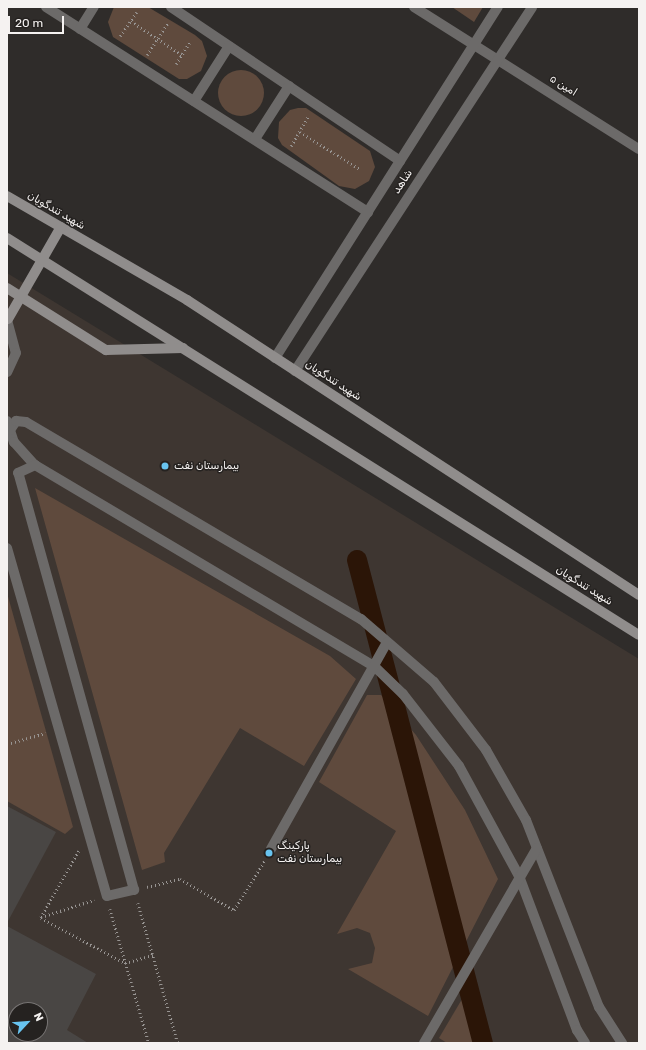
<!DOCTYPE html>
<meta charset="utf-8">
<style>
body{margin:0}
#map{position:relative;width:646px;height:1050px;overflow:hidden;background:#2f2c2a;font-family:Rubik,Vazirmatn,sans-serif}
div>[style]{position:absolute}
.built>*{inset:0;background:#3e3631}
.green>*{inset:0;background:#5f4a3d}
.round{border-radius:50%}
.canal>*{height:20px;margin:-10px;padding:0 10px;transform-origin:10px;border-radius:10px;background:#2b1507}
.building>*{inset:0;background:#494644}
.path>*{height:2.5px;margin-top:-1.25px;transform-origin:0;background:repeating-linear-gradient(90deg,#989593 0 1px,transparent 0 4px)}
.service>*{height:10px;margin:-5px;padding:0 5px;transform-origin:5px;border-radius:5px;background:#6c6a69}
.minor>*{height:10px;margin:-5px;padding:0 5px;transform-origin:5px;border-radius:5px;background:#6c6a69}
.tertiary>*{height:10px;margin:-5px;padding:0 5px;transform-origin:5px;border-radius:5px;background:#6c6a69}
.secondary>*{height:10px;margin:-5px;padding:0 5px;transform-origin:5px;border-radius:5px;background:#908d8c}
.dots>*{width:11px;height:11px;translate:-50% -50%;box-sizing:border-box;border:2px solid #252220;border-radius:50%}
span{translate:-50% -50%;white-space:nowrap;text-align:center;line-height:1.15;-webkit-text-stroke:3px #252220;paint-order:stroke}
.street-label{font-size:11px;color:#f5f2f1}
.poi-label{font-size:11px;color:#f5f2f1}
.left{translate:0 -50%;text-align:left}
.frame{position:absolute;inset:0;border:8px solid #f5f2f1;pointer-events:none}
.north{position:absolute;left:8px;top:1002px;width:40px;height:40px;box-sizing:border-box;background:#252220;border:1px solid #787574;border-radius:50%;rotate:64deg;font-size:11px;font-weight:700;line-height:16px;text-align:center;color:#f5f2f1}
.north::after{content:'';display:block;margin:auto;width:14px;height:18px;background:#68c4f0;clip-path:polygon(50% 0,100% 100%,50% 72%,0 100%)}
.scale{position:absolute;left:8px;top:16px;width:56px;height:18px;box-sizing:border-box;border:2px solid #f5f2f1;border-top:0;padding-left:5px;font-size:12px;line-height:14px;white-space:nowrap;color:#f5f2f1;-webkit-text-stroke:3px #252220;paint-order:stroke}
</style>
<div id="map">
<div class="built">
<i style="clip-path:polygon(evenodd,7px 273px,639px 659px,639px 1043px,7px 1043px,7px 273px,16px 1010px,40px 1010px,40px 1034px,16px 1034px,16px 1010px)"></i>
</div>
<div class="green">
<i style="clip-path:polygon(114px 7px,148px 7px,195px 35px,202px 41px,207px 56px,201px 71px,187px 79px,179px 79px,113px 37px,108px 22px)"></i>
<i style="clip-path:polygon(452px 7px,483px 7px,474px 22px)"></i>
<i class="round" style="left:218px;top:70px;width:46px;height:46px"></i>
<i style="clip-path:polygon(298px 108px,306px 108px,370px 151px,375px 167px,369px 181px,355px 189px,339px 186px,282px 145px,278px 138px,279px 122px,290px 110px)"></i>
<i style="clip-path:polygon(35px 488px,330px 656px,356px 679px,304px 766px,240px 728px,164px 853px,165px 862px,142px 870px)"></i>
<i style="clip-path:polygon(7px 593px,73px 827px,65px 834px,7px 801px)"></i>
<i style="clip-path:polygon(367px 695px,381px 695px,416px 735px,465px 810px,498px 879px,428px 1016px,348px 969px,372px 963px,375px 948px,370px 933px,357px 928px,337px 934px,396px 831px,319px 782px)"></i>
<i style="clip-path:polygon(465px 994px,478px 1043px,447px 1043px,439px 1038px)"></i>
</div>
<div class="canal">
<i style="left:357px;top:560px;width:499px;rotate:75.4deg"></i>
</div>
<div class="building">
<i style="clip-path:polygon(7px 806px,56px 832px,7px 923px)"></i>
<i style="clip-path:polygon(evenodd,7px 926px,96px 974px,67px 1030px,88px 1043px,7px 1043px,7px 926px,16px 1010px,40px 1010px,40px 1034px,16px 1034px,16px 1010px)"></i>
</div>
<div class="path">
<i style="left:131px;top:21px;width:61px;rotate:33.7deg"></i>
<i style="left:120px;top:36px;width:29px;rotate:-55deg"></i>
<i style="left:147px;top:55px;width:38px;rotate:-57deg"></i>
<i style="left:176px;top:64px;width:26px;rotate:-58deg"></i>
<i style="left:300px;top:132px;width:70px;rotate:31.7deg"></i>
<i style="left:291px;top:146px;width:34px;rotate:-60deg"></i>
<i style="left:7px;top:744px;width:40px;rotate:-16deg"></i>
<i style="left:79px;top:851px;width:77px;rotate:119.6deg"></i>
<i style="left:41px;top:918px;width:95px;rotate:28.2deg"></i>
<i style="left:125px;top:963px;width:29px;rotate:-16deg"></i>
<i style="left:147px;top:887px;width:34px;rotate:-14deg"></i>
<i style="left:180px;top:879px;width:62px;rotate:29.9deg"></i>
<i style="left:234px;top:910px;width:59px;rotate:-58.2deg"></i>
<i style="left:138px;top:903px;width:146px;rotate:74.1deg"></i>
<i style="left:110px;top:909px;width:140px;rotate:73.8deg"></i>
<i style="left:41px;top:917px;width:56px;rotate:-17.8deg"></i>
</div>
<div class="service">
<i style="left:7px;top:320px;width:34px;rotate:75deg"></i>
<i style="left:16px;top:353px;width:21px;rotate:115deg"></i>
<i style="left:7px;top:421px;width:22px;rotate:72deg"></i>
<i style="left:14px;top:442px;width:31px;rotate:48deg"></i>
<i style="left:35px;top:465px;width:394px;rotate:30.7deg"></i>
<i style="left:374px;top:666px;width:40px;rotate:44deg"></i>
<i style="left:403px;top:694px;width:91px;rotate:52.1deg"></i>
<i style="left:459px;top:766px;width:125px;rotate:61.4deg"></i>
<i style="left:519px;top:876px;width:165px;rotate:69.4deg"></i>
<i style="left:577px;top:1030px;width:15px;rotate:58deg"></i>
<i style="left:10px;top:430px;width:11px;rotate:-56deg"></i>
<i style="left:16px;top:421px;width:10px;rotate:6deg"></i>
<i style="left:26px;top:422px;width:389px;rotate:30.5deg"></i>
<i style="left:361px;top:619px;width:96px;rotate:40.8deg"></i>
<i style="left:434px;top:682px;width:86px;rotate:52.6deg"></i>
<i style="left:486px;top:750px;width:81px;rotate:60.3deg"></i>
<i style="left:526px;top:820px;width:201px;rotate:68.7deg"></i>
<i style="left:599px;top:1007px;width:43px;rotate:57.4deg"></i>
<i style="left:7px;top:548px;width:362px;rotate:74deg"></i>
<i style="left:107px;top:896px;width:28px;rotate:-13deg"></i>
<i style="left:134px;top:890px;width:433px;rotate:-105.5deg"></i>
<i style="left:18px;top:473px;width:19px;rotate:-25deg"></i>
<i style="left:271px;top:849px;width:237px;rotate:-60.7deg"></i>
<i style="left:424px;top:1043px;width:225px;rotate:-59.9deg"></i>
</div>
<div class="minor">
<i style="left:46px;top:7px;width:382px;rotate:32.5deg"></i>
<i style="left:171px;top:7px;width:276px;rotate:33.9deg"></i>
<i style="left:414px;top:7px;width:266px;rotate:32.3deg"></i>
<i style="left:80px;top:29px;width:26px;rotate:-58deg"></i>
<i style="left:194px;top:101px;width:65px;rotate:-57.5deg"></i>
<i style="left:255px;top:139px;width:63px;rotate:-57.3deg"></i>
</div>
<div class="tertiary">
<i style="left:275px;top:358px;width:416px;rotate:-57.6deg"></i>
<i style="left:295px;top:371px;width:434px;rotate:-56.9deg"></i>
</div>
<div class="secondary">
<i style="left:7px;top:196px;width:208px;rotate:30deg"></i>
<i style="left:187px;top:300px;width:540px;rotate:33.13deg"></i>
<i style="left:7px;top:238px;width:746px;rotate:32.14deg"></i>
<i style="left:7px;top:288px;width:117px;rotate:32.1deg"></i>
<i style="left:106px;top:350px;width:77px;rotate:-1.5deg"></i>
<i style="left:8px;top:319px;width:106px;rotate:-60.1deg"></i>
</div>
<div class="dots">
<i style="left:165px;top:466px;background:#68c4f0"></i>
<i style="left:269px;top:853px;background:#68c4f0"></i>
</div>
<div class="street-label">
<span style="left:563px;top:86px;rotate:32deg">امین ۵</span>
<span style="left:403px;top:182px;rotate:-57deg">شاهد</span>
<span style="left:56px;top:211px;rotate:30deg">شهید تندگویان</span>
<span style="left:333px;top:381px;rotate:33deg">شهید تندگویان</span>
<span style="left:584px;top:586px;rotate:32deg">شهید تندگویان</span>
</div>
<div class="poi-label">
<span class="left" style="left:174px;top:466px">بیمارستان نفت</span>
<span class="left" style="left:277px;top:853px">پارکینگ<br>بیمارستان نفت</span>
</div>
<div class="frame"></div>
<div class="north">N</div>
<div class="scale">20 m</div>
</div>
